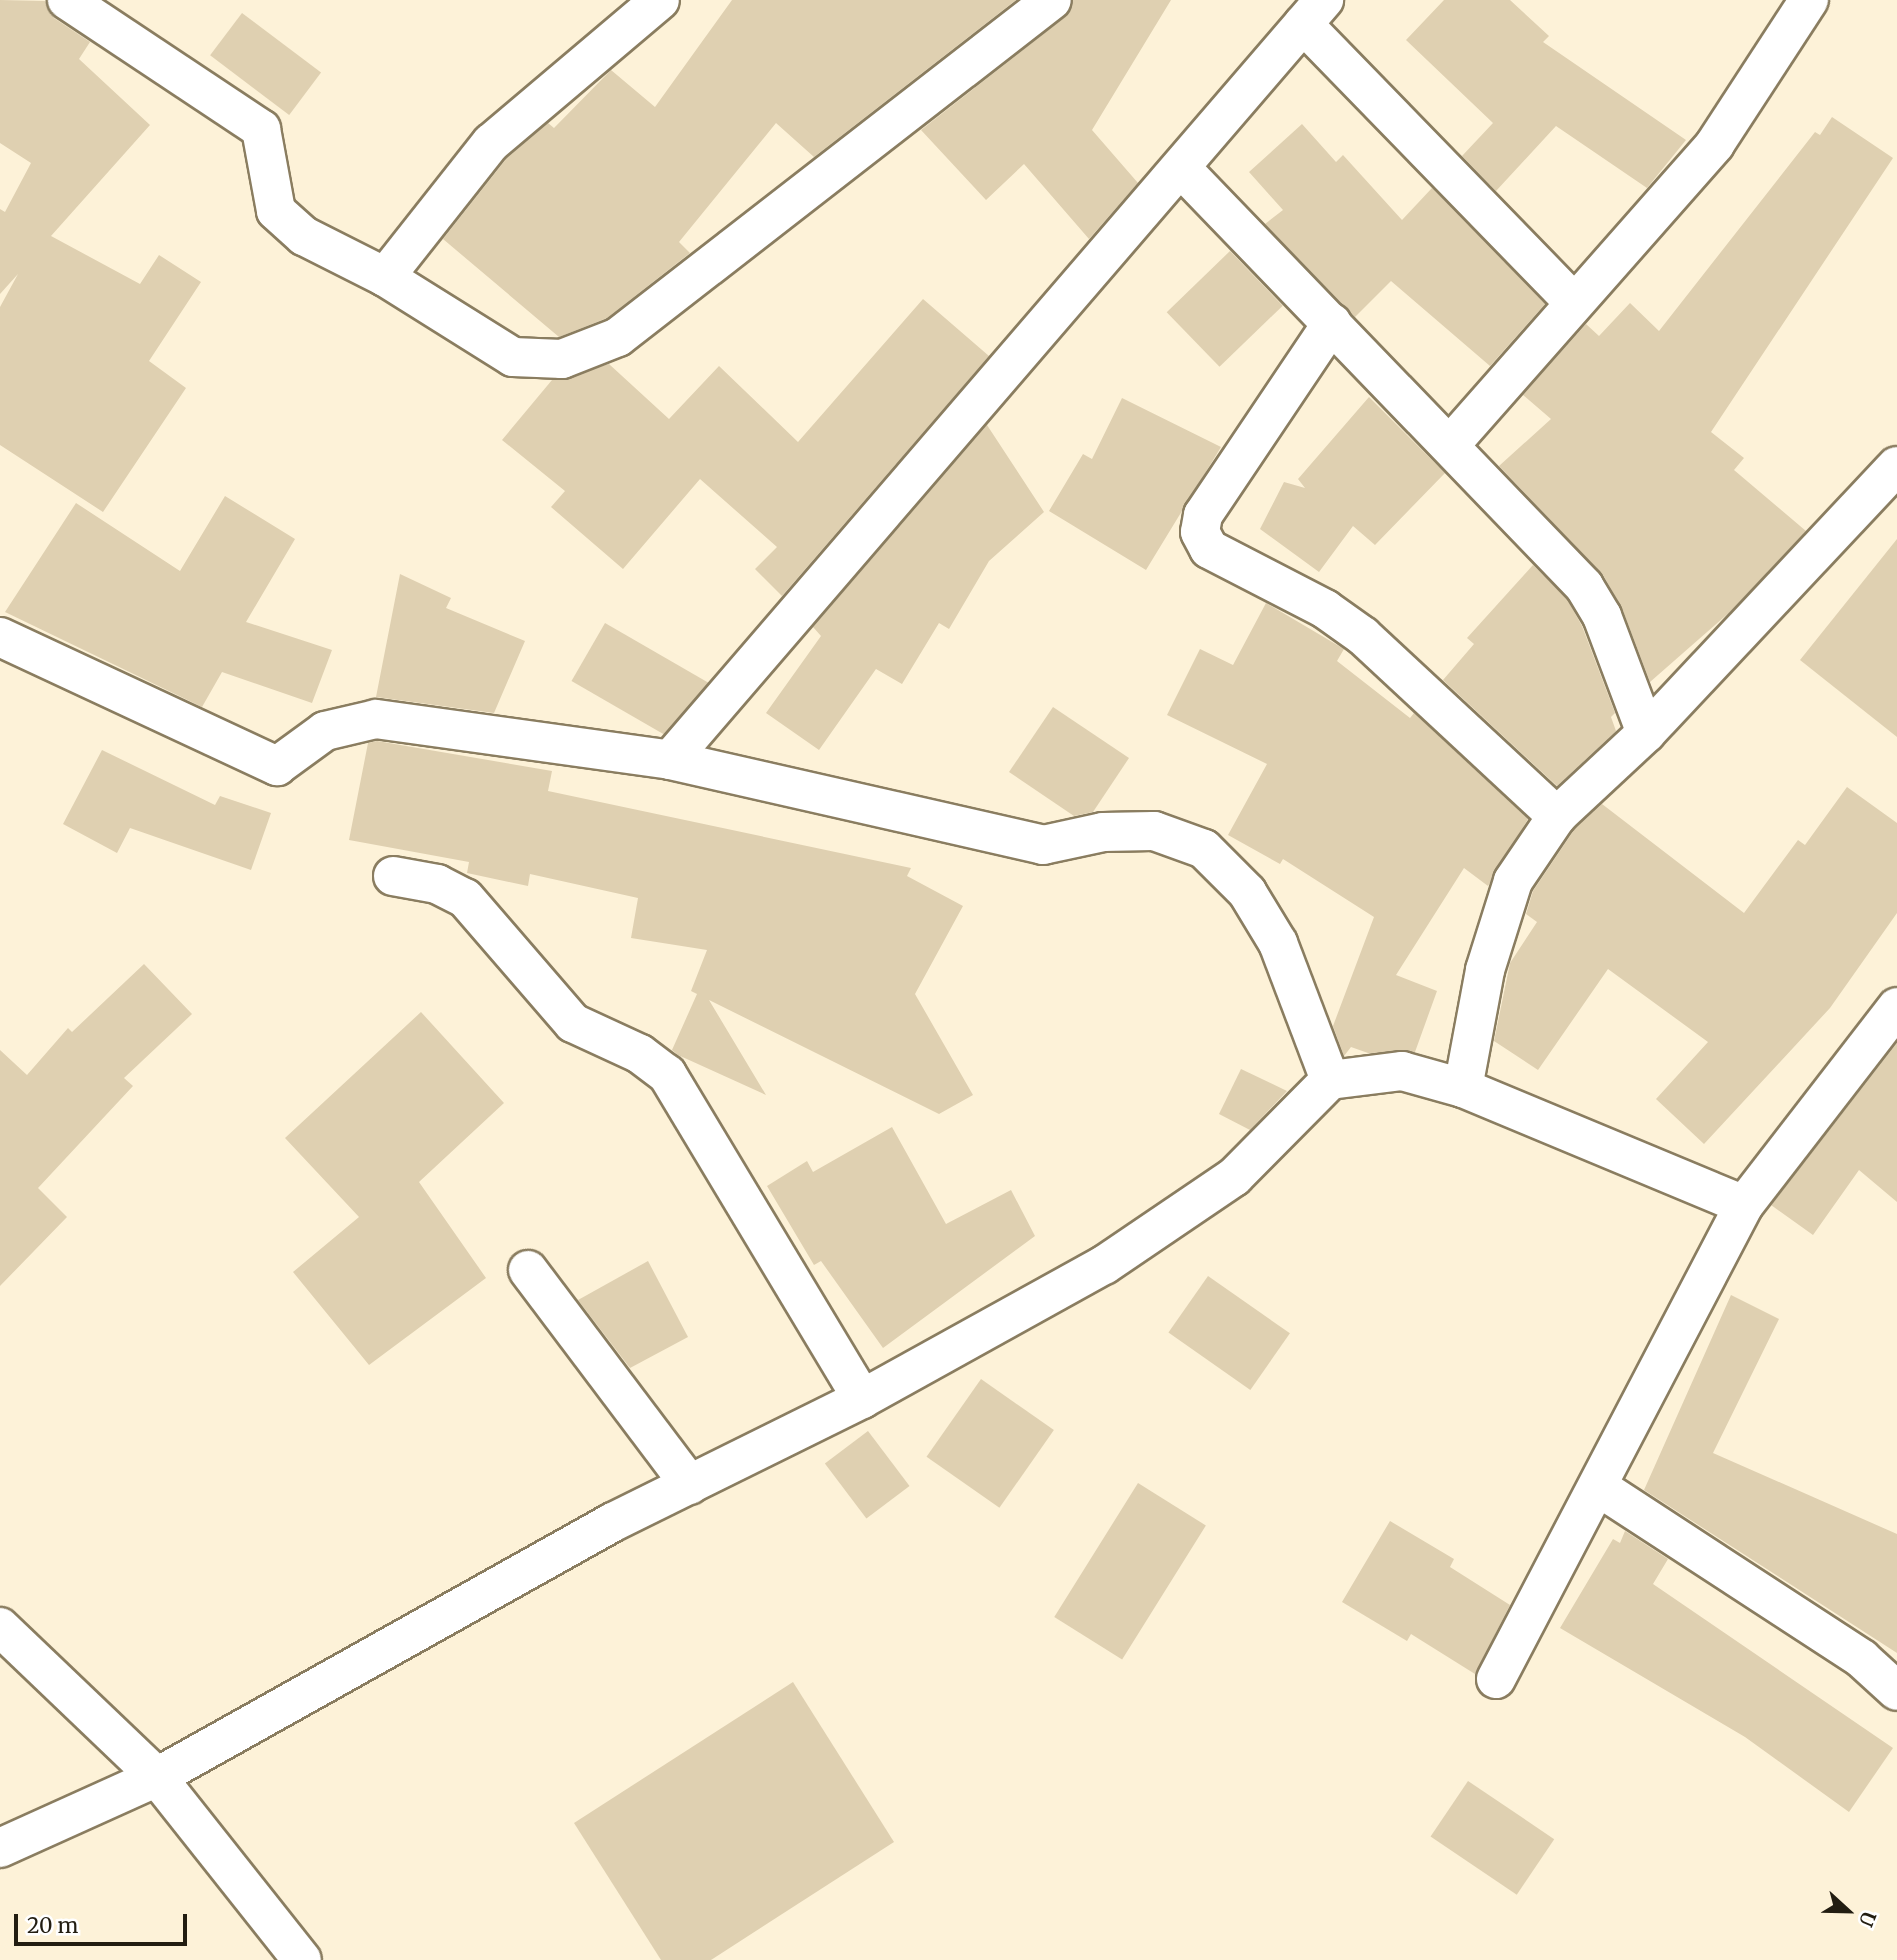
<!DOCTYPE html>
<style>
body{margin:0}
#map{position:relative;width:1897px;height:1960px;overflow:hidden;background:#fdf2d8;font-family:Merriweather,serif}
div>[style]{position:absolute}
.building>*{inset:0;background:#dfd0b1;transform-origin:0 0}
.roads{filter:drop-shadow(2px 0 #8a7d60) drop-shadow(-2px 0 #8a7d60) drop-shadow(0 2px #8a7d60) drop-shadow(0 -2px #8a7d60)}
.minor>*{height:38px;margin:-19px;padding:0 19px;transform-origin:19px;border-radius:19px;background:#fff}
span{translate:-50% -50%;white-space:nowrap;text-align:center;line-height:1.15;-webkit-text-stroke:5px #fff;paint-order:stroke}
.north{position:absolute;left:1813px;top:1876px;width:70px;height:70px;-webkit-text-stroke:5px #fff;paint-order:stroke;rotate:112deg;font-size:19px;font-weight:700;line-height:28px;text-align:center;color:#221d11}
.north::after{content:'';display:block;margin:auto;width:24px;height:32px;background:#221d11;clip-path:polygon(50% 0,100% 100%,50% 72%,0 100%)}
.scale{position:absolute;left:14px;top:1914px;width:173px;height:32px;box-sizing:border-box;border:4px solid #221d11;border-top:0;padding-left:9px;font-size:21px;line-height:24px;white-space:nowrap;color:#221d11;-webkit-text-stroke:5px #fff;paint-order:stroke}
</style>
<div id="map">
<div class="building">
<i style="clip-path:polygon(0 0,46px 1px,54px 18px,90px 42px,79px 59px,150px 125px,51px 236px,140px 284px,159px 255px,201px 282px,149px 361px,186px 388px,103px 512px,0 445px,0 307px,18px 274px,0 294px,0 209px,5px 212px,31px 163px,0 143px)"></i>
<i style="clip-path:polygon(732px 0,1016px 0,814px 157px,776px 123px,679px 242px,690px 253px,607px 318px,559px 337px,443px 239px,507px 158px,548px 123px,554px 128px,611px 70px,655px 107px)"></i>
<i style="clip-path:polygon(1073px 0,1171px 0,1092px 130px,1138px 183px,1089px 239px,1024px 164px,986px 200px,921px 130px,1065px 17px)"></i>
<i style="clip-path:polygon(1444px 0,1510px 0,1549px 36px,1543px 42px,1686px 140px,1647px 188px,1556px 126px,1496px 191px,1462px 156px,1493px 123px,1406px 40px)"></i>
<i style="left:242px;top:13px;width:99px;height:53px;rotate:37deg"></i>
<i style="clip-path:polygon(1832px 117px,1893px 158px,1711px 432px,1744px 458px,1734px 470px,1806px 531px,1731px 611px,1650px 682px,1622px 608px,1603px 575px,1499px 466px,1551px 419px,1523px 395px,1586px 324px,1599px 336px,1630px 303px,1659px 331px,1815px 132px,1820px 135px)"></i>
<i style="clip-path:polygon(1302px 124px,1336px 162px,1343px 155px,1402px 220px,1432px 188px,1545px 304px,1490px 366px,1391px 281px,1355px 317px,1265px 224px,1283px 210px,1249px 172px)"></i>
<i style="left:1230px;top:251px;width:76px;height:88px;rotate:46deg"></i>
<i style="clip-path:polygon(923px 299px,989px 356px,782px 596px,755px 569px,777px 547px,700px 479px,623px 569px,551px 507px,565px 491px,502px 440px,552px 380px,609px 364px,669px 419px,719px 366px,798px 442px)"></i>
<i style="clip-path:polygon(1369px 397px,1445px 473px,1375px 545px,1353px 526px,1319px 572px,1260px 529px,1284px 482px,1305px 488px,1298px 479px)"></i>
<i style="clip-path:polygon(1122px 398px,1221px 447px,1146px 570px,1049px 511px,1083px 454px,1092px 459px)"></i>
<i style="clip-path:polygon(987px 425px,1044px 512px,989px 561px,949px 629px,939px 623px,902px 684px,876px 669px,819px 750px,766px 713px,821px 636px,813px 627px)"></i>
<i style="clip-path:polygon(225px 496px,295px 539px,246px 622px,332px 650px,312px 703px,222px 672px,202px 707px,5px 612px,76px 503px,180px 571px)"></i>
<i style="clip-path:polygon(1897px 539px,1897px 737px,1800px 660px)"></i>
<i style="clip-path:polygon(1533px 565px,1567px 599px,1582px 626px,1615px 713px,1611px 717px,1616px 731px,1557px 786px,1443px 680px,1474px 644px,1467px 638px)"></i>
<i style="clip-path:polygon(400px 574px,451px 598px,446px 608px,525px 641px,494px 713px,376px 697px)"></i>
<i style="clip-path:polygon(1266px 603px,1344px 649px,1337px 661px,1410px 718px,1414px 713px,1528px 819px,1488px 886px,1464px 868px,1396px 975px,1437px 991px,1415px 1052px,1368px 1053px,1351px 1047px,1344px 1056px,1333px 1026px,1374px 917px,1283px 859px,1280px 864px,1228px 835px,1267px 764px,1167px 715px,1200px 649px,1233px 665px)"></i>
<i style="left:605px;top:623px;width:119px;height:67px;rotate:30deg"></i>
<i style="clip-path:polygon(1053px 707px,1129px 758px,1093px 812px,1074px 816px,1009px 772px)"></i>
<i style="clip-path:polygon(377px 741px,552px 771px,548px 791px,911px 868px,907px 876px,963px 906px,915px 994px,973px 1095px,939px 1114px,709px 1000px,766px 1095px,678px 1055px,672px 1050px,697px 994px,691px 991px,707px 950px,631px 938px,638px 898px,530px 874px,528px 886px,467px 873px,469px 862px,349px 840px,368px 743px)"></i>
<i style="clip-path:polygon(102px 750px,215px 805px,220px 796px,271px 813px,251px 870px,130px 828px,117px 853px,63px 824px)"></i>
<i style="clip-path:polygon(1847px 787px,1897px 823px,1897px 913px,1830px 1008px,1704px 1144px,1656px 1099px,1708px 1042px,1608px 969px,1538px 1070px,1494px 1041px,1510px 963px,1537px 922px,1526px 914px,1533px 891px,1574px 830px,1602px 804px,1744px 913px,1798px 840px,1805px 845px)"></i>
<i style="clip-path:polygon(144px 964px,192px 1014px,124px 1078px,133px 1086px,38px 1188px,67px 1217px,0 1286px,0 1050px,27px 1075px,68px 1028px,72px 1032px)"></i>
<i style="clip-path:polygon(421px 1012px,504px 1103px,419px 1182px,486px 1278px,369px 1365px,293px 1272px,359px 1217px,285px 1138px)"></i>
<i style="clip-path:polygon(1897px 1043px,1897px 1202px,1859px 1170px,1813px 1235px,1771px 1205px)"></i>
<i style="clip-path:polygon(1241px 1069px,1287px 1091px,1250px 1130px,1219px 1114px)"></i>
<i style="clip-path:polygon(892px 1127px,946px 1224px,1011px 1190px,1035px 1236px,883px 1348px,821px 1261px,814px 1265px,767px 1186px,807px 1161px,813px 1172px)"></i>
<i style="clip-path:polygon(648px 1261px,688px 1337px,630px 1368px,578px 1300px)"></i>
<i style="left:1208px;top:1276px;width:100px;height:69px;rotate:35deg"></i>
<i style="clip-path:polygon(1731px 1295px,1779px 1319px,1713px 1453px,1897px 1534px,1897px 1653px,1644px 1490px)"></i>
<i style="left:981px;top:1379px;width:89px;height:95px;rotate:35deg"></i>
<i style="left:868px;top:1431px;width:69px;height:54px;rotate:53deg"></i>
<i style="left:1138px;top:1483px;width:80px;height:158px;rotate:32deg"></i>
<i style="clip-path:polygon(1390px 1521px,1454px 1559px,1450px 1567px,1510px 1605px,1475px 1674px,1411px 1634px,1407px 1641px,1342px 1602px)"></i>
<i style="clip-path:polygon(1625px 1531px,1668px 1559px,1653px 1584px,1893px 1748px,1849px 1812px,1745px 1737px,1560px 1628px,1613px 1539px,1620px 1543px)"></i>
<i style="clip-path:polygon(793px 1682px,894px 1842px,711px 1960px,661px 1960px,574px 1823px)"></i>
<i style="left:1468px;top:1781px;width:104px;height:67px;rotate:34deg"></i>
</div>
<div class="roads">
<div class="minor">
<i style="left:67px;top:0;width:233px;rotate:33.6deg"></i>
<i style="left:261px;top:129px;width:83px;rotate:79.6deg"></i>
<i style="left:276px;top:211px;width:38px;rotate:42deg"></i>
<i style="left:304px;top:236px;width:91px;rotate:26.8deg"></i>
<i style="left:385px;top:277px;width:151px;rotate:32deg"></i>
<i style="left:513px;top:357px;width:49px;rotate:2.3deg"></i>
<i style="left:562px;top:359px;width:60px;rotate:-21.4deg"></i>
<i style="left:618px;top:337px;width:549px;rotate:-37.83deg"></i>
<i style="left:1303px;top:24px;width:389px;rotate:45.8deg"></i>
<i style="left:1181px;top:168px;width:581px;rotate:46.05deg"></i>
<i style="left:1584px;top:586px;width:35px;rotate:59deg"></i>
<i style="left:1602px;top:616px;width:125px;rotate:69.4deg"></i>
<i style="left:385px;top:277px;width:171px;rotate:-51.7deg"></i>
<i style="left:491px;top:143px;width:221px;rotate:-40.2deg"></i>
<i style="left:1332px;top:323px;width:231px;rotate:123.9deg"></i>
<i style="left:1203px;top:515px;width:17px;rotate:100deg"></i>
<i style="left:1200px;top:532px;width:19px;rotate:62deg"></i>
<i style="left:1209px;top:549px;width:131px;rotate:27.3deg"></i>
<i style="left:1325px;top:609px;width:47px;rotate:35.4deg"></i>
<i style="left:1363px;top:636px;width:265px;rotate:42.9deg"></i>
<i style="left:1450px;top:445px;width:401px;rotate:-48.6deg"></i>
<i style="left:1715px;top:144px;width:172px;rotate:-56.9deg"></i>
<i style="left:0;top:637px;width:306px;rotate:25deg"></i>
<i style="left:277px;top:766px;width:59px;rotate:-36.1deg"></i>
<i style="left:325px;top:731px;width:52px;rotate:-13.2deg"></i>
<i style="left:376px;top:719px;width:297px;rotate:7.9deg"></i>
<i style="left:670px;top:760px;width:383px;rotate:12.8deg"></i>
<i style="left:1043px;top:845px;width:61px;rotate:-12.2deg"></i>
<i style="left:1103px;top:832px;width:51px;rotate:-1.1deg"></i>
<i style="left:1154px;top:831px;width:53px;rotate:19.8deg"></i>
<i style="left:1204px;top:849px;width:61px;rotate:45deg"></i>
<i style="left:1247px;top:892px;width:60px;rotate:58.7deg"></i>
<i style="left:1278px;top:943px;width:147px;rotate:69.2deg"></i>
<i style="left:670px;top:760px;width:1003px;rotate:-49.29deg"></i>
<i style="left:393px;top:876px;width:45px;rotate:10.3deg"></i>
<i style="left:437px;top:884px;width:31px;rotate:27deg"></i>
<i style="left:465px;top:898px;width:165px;rotate:49.2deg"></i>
<i style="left:573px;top:1023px;width:74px;rotate:24.8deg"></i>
<i style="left:640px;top:1054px;width:34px;rotate:37deg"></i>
<i style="left:667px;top:1074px;width:379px;rotate:59deg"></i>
<i style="left:1463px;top:1088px;width:120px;rotate:-79.4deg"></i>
<i style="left:1485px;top:970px;width:93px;rotate:-72.5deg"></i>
<i style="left:1513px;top:881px;width:78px;rotate:-55.9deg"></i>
<i style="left:1557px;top:816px;width:122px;rotate:-43deg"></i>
<i style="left:1646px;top:733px;width:366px;rotate:-46.8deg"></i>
<i style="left:528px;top:1270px;width:269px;rotate:53deg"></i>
<i style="left:1600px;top:1488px;width:313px;rotate:33.1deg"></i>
<i style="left:1862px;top:1659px;width:47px;rotate:42.4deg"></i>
<i style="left:0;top:1627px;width:217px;rotate:43.7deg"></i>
<i style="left:157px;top:1777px;width:233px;rotate:51.6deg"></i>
<i style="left:1496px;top:1679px;width:535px;rotate:-62.38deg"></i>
<i style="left:0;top:1848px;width:172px;rotate:-24.3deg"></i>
<i style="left:157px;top:1777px;width:522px;rotate:-29.21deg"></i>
<i style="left:613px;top:1522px;width:278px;rotate:-26.3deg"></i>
<i style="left:862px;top:1399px;width:277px;rotate:-29deg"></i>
<i style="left:1104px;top:1265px;width:157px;rotate:-34.1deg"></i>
<i style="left:1234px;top:1177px;width:136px;rotate:-45.3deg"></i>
<i style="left:1330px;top:1080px;width:73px;rotate:-7.1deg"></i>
<i style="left:1402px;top:1071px;width:63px;rotate:15.6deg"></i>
<i style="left:1463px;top:1088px;width:304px;rotate:22.6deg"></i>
<i style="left:1744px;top:1205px;width:250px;rotate:-52.3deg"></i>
</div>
</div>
<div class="north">U</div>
<div class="scale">20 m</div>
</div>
